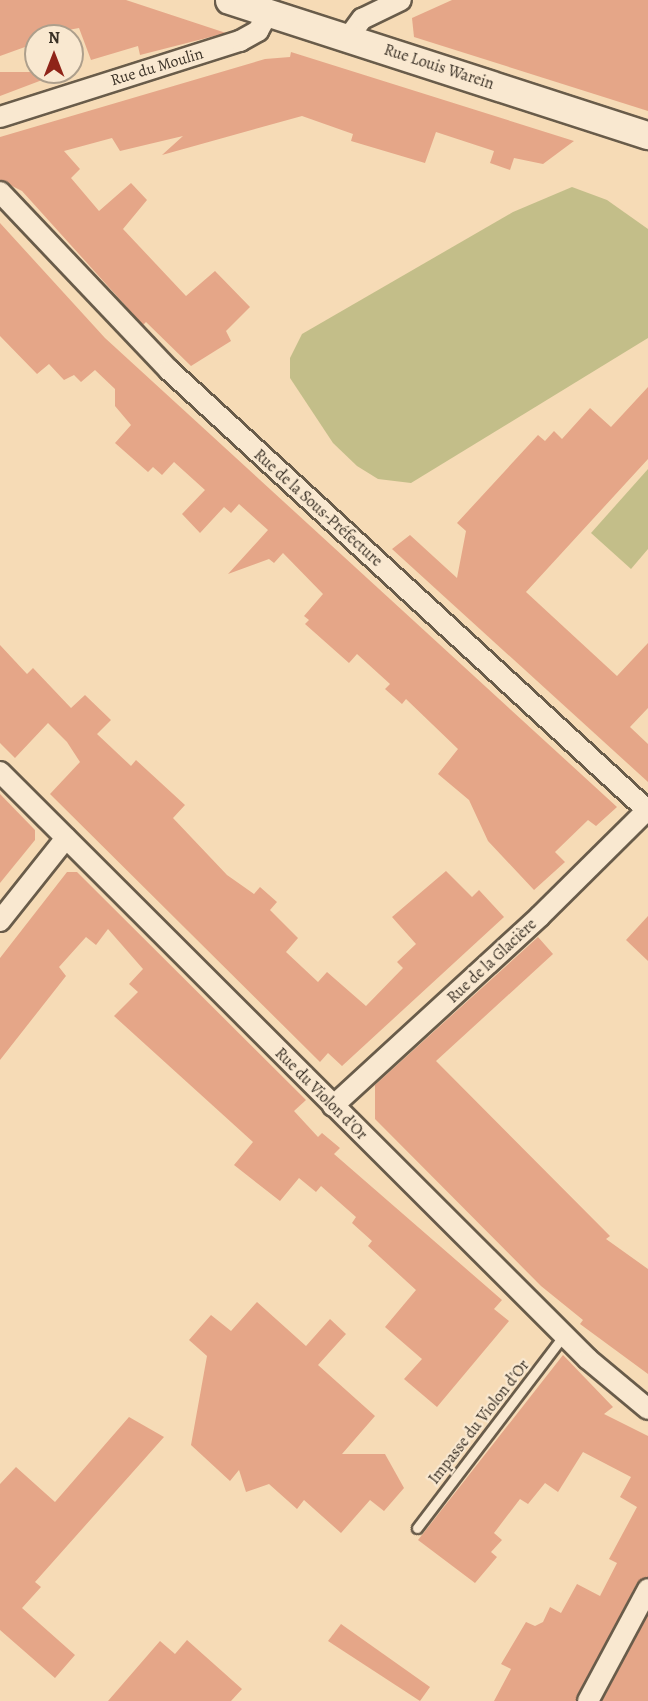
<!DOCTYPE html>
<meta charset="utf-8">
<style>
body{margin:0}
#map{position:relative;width:648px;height:1701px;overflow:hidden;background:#f6dbb6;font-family:Alegreya,serif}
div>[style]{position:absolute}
.green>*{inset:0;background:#c3be89}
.building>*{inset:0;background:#e5a688}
.roads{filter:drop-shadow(2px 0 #695c4a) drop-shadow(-2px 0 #695c4a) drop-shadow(0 2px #695c4a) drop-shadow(0 -2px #695c4a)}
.service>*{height:9px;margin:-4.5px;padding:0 4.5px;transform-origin:4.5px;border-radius:4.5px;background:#f9e8d0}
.minor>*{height:20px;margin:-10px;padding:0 10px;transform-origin:10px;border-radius:10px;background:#f9e8d0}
.secondary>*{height:27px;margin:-13.5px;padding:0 13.5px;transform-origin:13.5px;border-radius:13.5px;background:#f9e8d0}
span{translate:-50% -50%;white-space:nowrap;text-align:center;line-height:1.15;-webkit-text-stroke:4.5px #f9e8d0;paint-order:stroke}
.street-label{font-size:16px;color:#3a3126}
.north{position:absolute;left:24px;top:24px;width:60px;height:60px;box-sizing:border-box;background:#f9e8d0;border:2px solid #ad9f8c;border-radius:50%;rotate:0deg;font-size:16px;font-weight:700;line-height:24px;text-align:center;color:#3a3126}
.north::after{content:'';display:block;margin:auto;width:21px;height:27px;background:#8f2418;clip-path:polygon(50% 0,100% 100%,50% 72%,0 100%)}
</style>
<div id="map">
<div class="green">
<i style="clip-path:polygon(572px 187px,607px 200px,648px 229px,648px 338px,411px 483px,378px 479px,357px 466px,333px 443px,290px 378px,290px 358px,302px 334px,513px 212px)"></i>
<i style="clip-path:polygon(648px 469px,648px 549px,631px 569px,591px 533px)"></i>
</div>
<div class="building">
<i style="clip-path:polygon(0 0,126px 0,226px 33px,140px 55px,138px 46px,91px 60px,79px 28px,36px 36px,36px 43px,0 56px)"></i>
<i style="clip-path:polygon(452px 0,648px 0,648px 111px,414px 37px,412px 18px)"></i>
<i style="clip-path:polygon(291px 52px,574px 141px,543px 164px,514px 158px,510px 170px,490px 163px,494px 151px,436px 132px,425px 163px,351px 141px,353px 134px,302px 116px,162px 155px,183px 136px,120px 151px,112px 138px,64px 151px,80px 169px,71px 178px,99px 211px,131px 183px,147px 200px,123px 229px,186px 296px,215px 271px,250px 307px,226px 331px,231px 341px,191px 366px,146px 322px,143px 325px,22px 191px,0 180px,0 137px,265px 59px,290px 57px)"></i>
<i style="clip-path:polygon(0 72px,58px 72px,58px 74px,0 96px)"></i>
<i style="clip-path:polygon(0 223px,105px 338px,617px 807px,596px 826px,588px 820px,555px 852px,565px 862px,534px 890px,488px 841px,469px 800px,438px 774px,458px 749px,406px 699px,402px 704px,385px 689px,390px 684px,357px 654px,349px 663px,305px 624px,309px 620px,304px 616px,323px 594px,283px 553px,274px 563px,269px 559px,228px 574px,268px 530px,239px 504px,231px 513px,224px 507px,200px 533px,182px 514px,205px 490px,174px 462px,162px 475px,153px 467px,148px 472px,115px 443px,131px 425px,115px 406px,115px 389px,95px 370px,81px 382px,74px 375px,64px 380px,49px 364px,37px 374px,0 336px)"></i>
<i style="clip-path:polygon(648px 387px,648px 459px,526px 592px,617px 676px,648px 643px,648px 708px,630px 727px,648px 744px,648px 782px,392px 549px,410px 535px,457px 578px,466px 531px,457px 523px,538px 435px,545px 441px,554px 431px,562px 439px,590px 408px,611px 427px)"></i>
<i style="clip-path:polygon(0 645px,27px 674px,33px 668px,71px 708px,85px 695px,111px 720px,97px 734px,131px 766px,136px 760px,185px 805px,173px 818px,227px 875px,254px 894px,260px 887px,277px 902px,270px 910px,298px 938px,286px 952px,318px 982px,327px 972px,366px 1006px,403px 968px,397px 962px,416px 944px,392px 917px,446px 871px,472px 897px,479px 890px,504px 917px,342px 1066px,328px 1053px,320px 1062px,50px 794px,80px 762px,67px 742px,48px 723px,15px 758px,0 743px)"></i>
<i style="clip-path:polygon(0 794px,35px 830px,35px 840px,0 883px)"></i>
<i style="clip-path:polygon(67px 872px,77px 872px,306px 1100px,294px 1111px,318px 1137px,322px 1133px,340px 1148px,334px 1154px,502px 1300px,494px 1309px,509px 1321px,437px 1407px,404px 1379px,422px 1359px,385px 1327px,416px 1290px,368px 1246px,372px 1241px,352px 1223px,356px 1217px,321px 1186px,316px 1192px,299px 1178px,280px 1201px,234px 1165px,253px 1142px,114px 1016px,138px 992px,129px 984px,143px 969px,108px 929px,96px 945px,86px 937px,59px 967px,66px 976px,0 1060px,0 958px)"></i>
<i style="clip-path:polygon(648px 916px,648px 961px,626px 940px)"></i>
<i style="clip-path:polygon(538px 937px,553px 954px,436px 1061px,610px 1236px,606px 1239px,648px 1269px,648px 1374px,580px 1324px,583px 1320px,541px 1286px,375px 1119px,375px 1085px)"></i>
<i style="clip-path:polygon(257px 1302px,306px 1346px,330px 1319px,346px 1334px,318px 1365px,375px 1416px,342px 1454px,385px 1454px,404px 1488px,384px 1511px,370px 1500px,341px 1533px,304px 1500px,297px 1509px,269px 1484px,246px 1492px,239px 1470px,230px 1481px,191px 1445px,207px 1356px,189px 1340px,211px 1315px,231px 1331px)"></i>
<i style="clip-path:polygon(563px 1355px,613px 1407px,604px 1414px,648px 1436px,648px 1577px,637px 1583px,576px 1701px,494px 1701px,511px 1669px,501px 1664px,526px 1622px,535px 1626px,543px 1622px,550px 1607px,561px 1613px,577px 1584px,600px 1596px,617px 1563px,609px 1559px,637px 1507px,620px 1497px,631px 1477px,583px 1452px,558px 1492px,545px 1483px,528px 1504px,520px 1499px,494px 1533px,502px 1540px,491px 1552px,497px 1557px,475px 1583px,418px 1540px)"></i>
<i style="clip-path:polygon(129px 1417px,164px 1437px,35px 1582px,41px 1587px,22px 1608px,75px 1655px,55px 1678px,0 1630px,0 1484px,16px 1467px,55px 1502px)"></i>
<i style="clip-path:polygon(648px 1614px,648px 1701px,602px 1701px)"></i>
<i style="clip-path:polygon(341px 1624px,430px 1687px,420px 1701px,328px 1641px)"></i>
<i style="clip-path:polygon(187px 1640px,242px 1689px,231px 1701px,108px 1701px,160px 1641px,175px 1654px)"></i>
</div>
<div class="roads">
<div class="service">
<i style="left:417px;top:1528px;width:243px;rotate:-52.7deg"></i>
</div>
<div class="minor">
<i style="left:348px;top:38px;width:24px;rotate:-54deg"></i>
<i style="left:362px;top:19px;width:43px;rotate:-26deg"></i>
<i style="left:0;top:117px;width:252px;rotate:-17.6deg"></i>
<i style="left:240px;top:41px;width:21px;rotate:-29deg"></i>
<i style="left:258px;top:31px;width:21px;rotate:-61deg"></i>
<i style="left:0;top:192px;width:245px;rotate:46.5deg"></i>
<i style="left:169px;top:370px;width:651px;rotate:42.63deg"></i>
<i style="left:0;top:772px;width:831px;rotate:44.95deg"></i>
<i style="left:588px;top:1359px;width:78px;rotate:39.8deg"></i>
<i style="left:0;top:921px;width:106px;rotate:-51.5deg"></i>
<i style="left:333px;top:1106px;width:281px;rotate:-42.5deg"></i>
<i style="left:540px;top:916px;width:151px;rotate:-44.7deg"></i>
<i style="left:588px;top:1701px;width:127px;rotate:-61.8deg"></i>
</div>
<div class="secondary">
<i style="left:229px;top:0;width:440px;rotate:17.9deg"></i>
</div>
</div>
<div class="street-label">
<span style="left:157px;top:67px;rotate:-17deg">Rue du Moulin</span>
<span style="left:439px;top:67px;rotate:18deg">Rue Louis Warein</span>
<span style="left:318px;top:508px;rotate:42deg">Rue de la Sous-Préfecture</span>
<span style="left:492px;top:961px;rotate:-43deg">Rue de la Glacière</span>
<span style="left:321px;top:1094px;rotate:45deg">Rue du Violon d'Or</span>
<span style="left:479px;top:1422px;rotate:-52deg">Impasse du Violon d'Or</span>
</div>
<div class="north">N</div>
</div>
